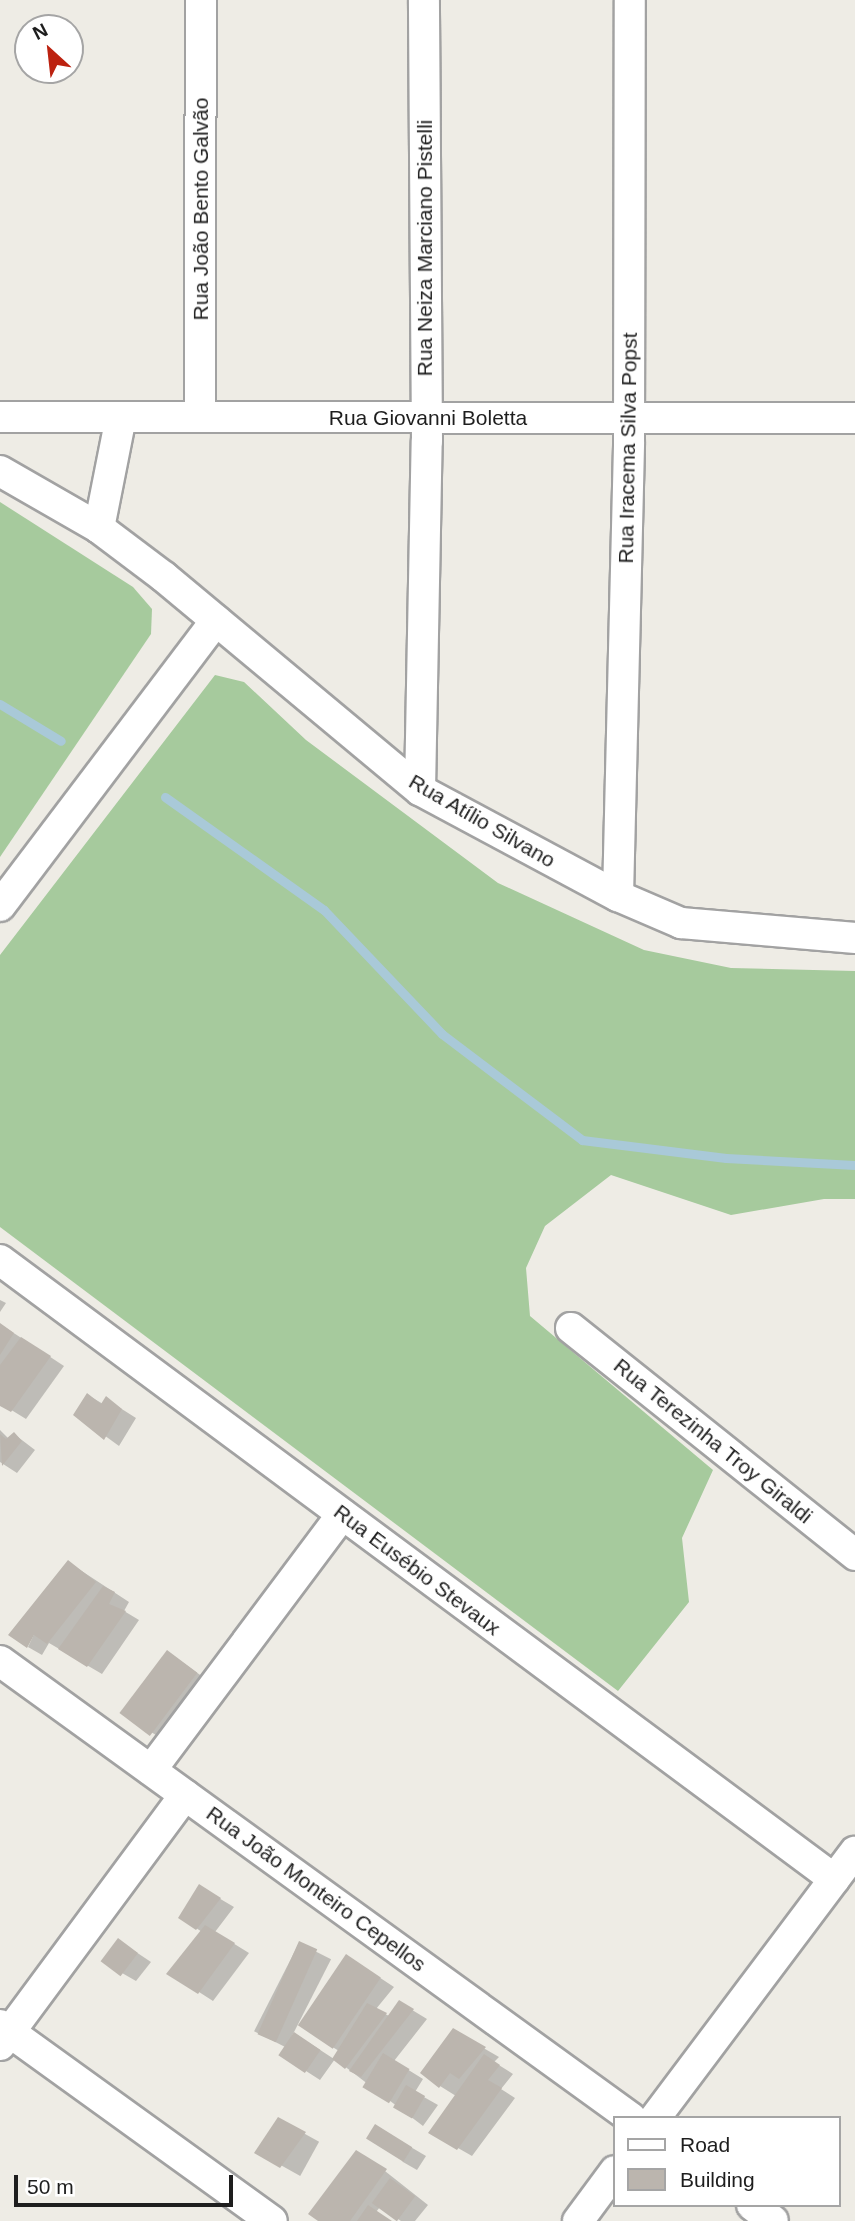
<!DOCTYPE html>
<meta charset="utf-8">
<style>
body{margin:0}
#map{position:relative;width:855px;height:2221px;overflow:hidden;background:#eeece5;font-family:Arial,sans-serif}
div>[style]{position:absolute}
.forest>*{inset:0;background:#a6ca9d}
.shadow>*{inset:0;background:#0003;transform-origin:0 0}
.stream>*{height:9px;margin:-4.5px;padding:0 4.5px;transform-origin:4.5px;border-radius:4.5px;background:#a9c9d8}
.building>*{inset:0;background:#bbb5ae;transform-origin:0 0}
.roads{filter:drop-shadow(2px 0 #a2a2a2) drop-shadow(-2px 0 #a2a2a2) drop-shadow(0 2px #a2a2a2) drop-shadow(0 -2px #a2a2a2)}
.minor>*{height:30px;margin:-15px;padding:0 15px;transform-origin:15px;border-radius:15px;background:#fff}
span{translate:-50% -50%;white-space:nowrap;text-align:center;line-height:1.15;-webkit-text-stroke:5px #fff;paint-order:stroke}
.street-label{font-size:21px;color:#1e1e1e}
.legend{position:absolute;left:613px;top:2116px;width:228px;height:91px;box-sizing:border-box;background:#fff;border:2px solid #a5a5a5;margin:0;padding:9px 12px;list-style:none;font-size:21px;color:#1e1e1e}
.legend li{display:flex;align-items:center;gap:14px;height:35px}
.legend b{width:35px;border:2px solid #a5a5a5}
.north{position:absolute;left:14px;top:14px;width:70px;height:70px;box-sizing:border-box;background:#fff;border:2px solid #a5a5a5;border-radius:50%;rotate:333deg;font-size:19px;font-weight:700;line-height:28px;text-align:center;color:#1e1e1e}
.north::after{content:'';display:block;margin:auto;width:24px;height:32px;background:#bc2210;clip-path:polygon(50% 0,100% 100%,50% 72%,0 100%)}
.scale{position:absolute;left:14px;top:2175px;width:219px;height:32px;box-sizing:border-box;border:4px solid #1e1e1e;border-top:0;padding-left:9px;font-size:21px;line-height:24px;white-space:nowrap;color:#1e1e1e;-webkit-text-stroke:5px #fff;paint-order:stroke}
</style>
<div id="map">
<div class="forest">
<i style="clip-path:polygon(0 502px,133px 587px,152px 609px,151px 634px,0 857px)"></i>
<i style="clip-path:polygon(215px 675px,244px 682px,306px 740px,498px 883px,644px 950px,731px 968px,855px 971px,855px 1199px,824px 1199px,731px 1215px,611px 1175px,545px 1226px,526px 1268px,530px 1316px,713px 1470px,682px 1538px,689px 1602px,618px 1691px,0 1227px,0 955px)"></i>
</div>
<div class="shadow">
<i style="clip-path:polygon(0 1300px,6px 1303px,0 1312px)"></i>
<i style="clip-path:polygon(0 1324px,64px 1366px,26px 1419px,0 1403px)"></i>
<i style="clip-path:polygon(88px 1395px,103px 1404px,106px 1399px,136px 1418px,119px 1446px,75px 1414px)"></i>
<i style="clip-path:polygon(0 1430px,9px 1439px,14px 1434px,35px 1450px,17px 1473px,0 1462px)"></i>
<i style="clip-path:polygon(68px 1562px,129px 1602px,124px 1611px,139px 1620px,102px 1674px,49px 1643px,42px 1655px,28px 1647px)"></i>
<i style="clip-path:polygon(168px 1652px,210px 1682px,166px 1741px,151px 1732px)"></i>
<i style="clip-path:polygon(200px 1887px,234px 1907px,215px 1932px,249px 1953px,213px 2001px,199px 1992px,202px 1932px,180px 1917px)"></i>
<i style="clip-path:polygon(118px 1940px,151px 1962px,136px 1981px,122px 1973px)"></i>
<i style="left:299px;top:1943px;width:36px;height:99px;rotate:27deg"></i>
<i style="clip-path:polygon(347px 1956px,394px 1987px,376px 2009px,389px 2016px,399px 2002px,427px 2019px,394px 2061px,423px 2079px,415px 2092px,438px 2105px,423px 2126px,335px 2059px,320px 2080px,306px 2071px,308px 2042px,334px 2059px,339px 2051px,326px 2043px)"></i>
<i style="clip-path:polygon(454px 2031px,499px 2057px,494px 2062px,513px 2074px,501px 2089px,515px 2098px,472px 2156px,430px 2132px,456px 2096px,440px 2086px)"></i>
<i style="left:278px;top:2119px;width:47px;height:39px;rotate:29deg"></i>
<i style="clip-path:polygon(375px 2126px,426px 2156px,417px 2170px,403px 2162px)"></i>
<i style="clip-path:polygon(371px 2160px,428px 2205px,415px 2221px,401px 2221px,380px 2207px,376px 2212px,391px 2221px,321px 2221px)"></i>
</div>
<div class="stream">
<i style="left:0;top:704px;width:71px;rotate:31.2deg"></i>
<i style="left:165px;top:797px;width:195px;rotate:35.4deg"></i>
<i style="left:324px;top:910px;width:171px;rotate:46.4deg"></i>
<i style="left:442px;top:1034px;width:176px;rotate:37.1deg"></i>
<i style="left:582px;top:1140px;width:145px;rotate:7.1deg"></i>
<i style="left:726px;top:1158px;width:129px;rotate:3.1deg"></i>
</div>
<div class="building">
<i style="clip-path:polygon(0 1323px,14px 1333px,0 1355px)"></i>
<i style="clip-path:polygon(21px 1337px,51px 1356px,11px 1412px,0 1406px,0 1365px)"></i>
<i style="clip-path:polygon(87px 1393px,101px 1404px,106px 1396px,122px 1409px,104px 1440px,73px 1415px)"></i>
<i style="clip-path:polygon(14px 1432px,22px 1441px,2px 1466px,0 1434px,6px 1439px)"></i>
<i style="clip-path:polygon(68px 1560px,96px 1582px,47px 1644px,34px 1635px,27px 1648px,8px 1635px)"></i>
<i style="clip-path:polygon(103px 1586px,115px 1592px,109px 1604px,126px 1611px,87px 1667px,58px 1649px)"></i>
<i style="left:167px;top:1650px;width:38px;height:79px;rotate:37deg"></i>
<i style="clip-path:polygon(199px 1884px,221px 1898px,196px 1930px,178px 1918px)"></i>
<i style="clip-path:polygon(205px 1925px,235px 1943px,198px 1994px,166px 1974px)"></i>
<i style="left:118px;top:1938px;width:25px;height:29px;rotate:37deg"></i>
<i style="left:299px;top:1941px;width:20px;height:102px;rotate:24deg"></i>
<i style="left:346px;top:1954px;width:42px;height:86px;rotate:34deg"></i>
<i style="clip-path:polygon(399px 2000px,414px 2009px,361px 2077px,349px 2071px)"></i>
<i style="clip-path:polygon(367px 2003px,387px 2013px,345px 2069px,332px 2059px)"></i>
<i style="clip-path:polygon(453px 2028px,486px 2047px,459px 2079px,450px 2073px,439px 2088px,420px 2073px)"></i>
<i style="left:294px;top:2032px;width:32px;height:28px;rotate:34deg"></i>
<i style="left:383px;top:2053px;width:31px;height:40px;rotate:31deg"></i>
<i style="clip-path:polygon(484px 2054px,500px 2065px,488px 2080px,502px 2088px,457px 2150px,428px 2133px)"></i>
<i style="left:406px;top:2085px;width:22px;height:26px;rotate:30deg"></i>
<i style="clip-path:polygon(278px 2117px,306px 2132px,280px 2168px,254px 2153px)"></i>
<i style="left:375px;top:2124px;width:44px;height:17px;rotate:32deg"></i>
<i style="clip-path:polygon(356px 2150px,387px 2169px,350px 2221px,318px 2221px,308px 2214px)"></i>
<i style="left:390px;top:2178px;width:31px;height:31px;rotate:36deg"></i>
<i style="clip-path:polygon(368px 2205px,392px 2221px,357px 2221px)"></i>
</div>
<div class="roads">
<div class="minor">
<i style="left:0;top:417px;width:855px;rotate:0.07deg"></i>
<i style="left:200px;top:417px;width:417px;rotate:-89.9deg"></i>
<i style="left:0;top:471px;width:114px;rotate:29.9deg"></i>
<i style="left:99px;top:528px;width:81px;rotate:37deg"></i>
<i style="left:164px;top:577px;width:333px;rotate:39.8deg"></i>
<i style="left:420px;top:790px;width:225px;rotate:28.2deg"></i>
<i style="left:618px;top:896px;width:69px;rotate:23.2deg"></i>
<i style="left:681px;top:923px;width:175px;rotate:4.9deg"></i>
<i style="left:99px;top:528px;width:113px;rotate:-78.8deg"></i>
<i style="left:420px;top:790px;width:349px;rotate:-88.9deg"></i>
<i style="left:427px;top:441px;width:441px;rotate:-90.4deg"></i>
<i style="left:618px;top:896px;width:454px;rotate:-88.6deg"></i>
<i style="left:629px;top:442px;width:442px;rotate:-89.9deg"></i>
<i style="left:0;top:906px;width:358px;rotate:-52.9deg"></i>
<i style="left:0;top:1260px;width:1039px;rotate:36.58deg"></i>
<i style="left:571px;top:1328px;width:364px;rotate:38.6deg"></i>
<i style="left:0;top:1661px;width:779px;rotate:35.91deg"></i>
<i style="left:151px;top:1770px;width:319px;rotate:-53.2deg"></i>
<i style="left:0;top:2025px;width:335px;rotate:35.8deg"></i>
<i style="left:0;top:2045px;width:311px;rotate:-53.5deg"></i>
<i style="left:655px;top:2118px;width:333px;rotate:-53.1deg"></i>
<i style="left:752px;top:2205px;width:26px;rotate:37deg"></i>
<i style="left:578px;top:2221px;width:62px;rotate:-53.5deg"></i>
</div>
</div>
<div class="street-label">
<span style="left:201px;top:209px;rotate:-90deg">Rua João Bento Galvão</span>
<span style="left:425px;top:248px;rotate:-90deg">Rua Neiza Marciano Pistelli</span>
<span style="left:428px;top:418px">Rua Giovanni Boletta</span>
<span style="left:628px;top:448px;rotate:-89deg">Rua Iracema Silva Popst</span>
<span style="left:482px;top:821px;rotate:30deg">Rua Atílio Silvano</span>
<span style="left:713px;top:1441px;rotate:39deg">Rua Terezinha Troy Giraldi</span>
<span style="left:417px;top:1570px;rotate:37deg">Rua Eusébio Stevaux</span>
<span style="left:316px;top:1889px;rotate:36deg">Rua João Monteiro Cepellos</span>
</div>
<ul class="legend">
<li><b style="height:9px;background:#fff"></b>Road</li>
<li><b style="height:19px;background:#bbb5ae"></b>Building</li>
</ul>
<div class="north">N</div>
<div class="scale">50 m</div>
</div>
